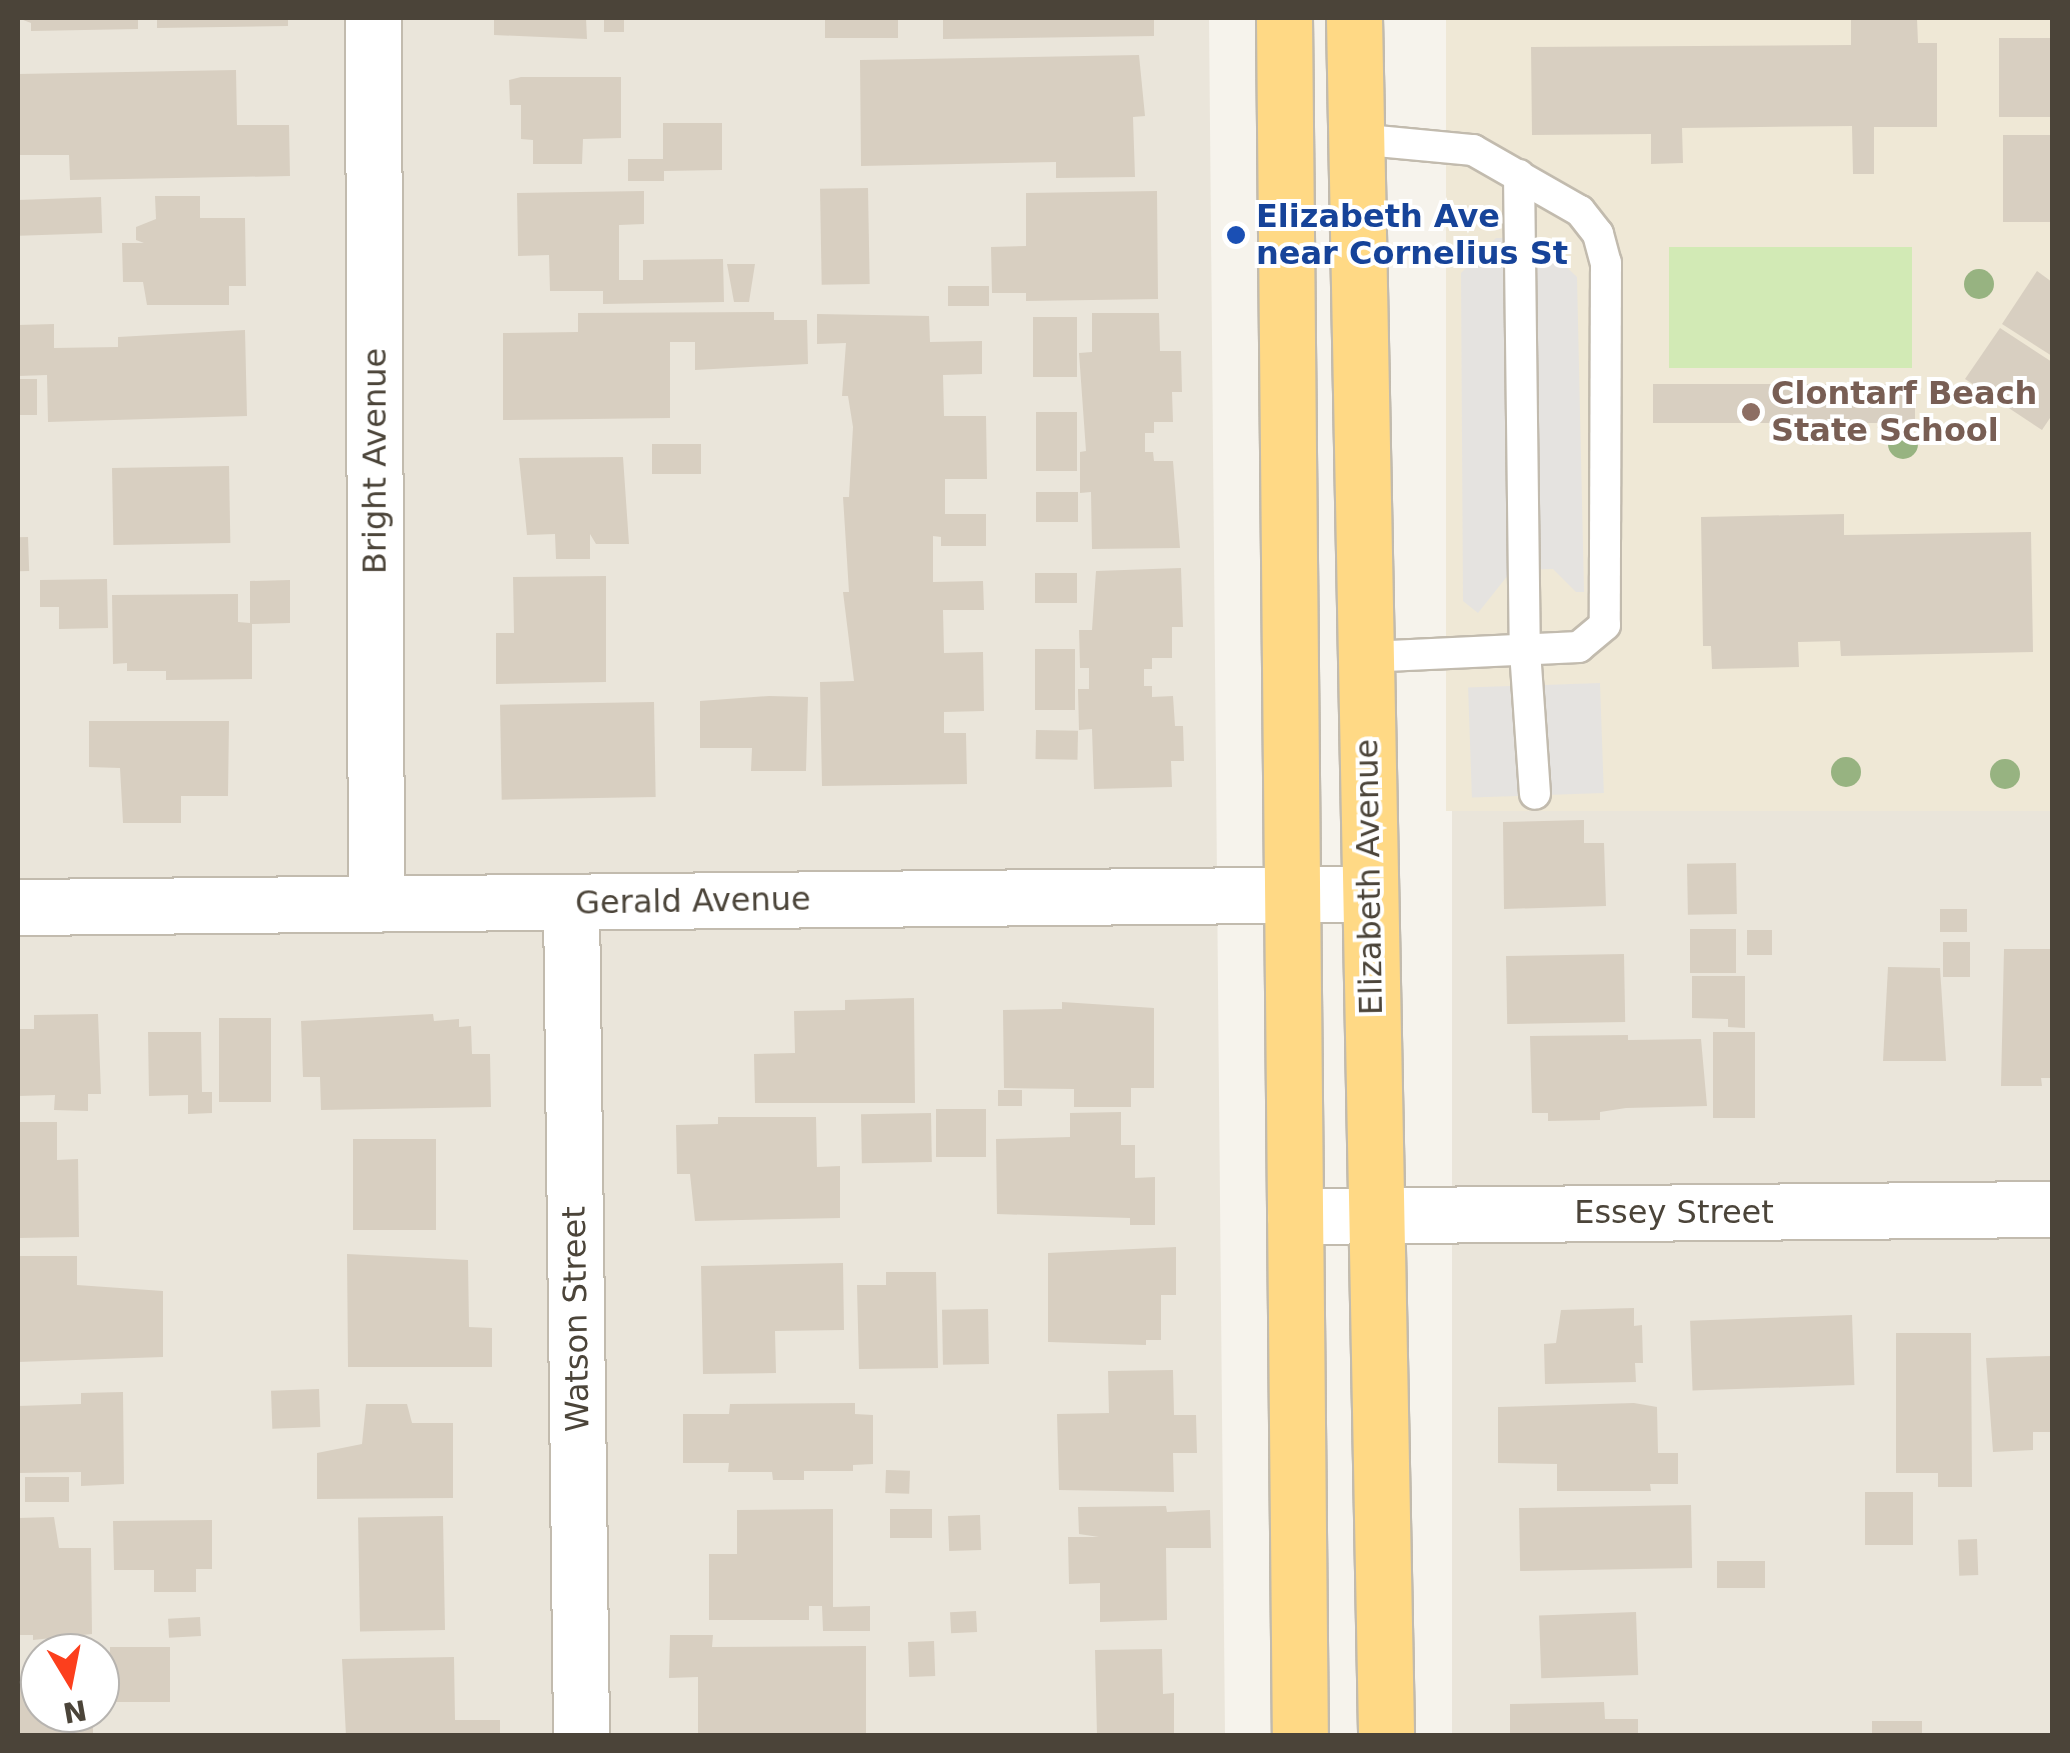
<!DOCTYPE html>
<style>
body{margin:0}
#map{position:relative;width:2070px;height:1753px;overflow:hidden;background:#f6f3ec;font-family:"DejaVu Sans",sans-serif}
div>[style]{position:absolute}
.residential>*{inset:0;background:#eae5da;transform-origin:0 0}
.education>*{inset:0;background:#efe8d6;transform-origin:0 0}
.green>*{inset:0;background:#d2eab5;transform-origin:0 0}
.parking>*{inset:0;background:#e5e3e0;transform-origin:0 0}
.building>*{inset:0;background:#d8cfc1;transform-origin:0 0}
.roads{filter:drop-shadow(2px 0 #c2bbae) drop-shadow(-2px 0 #c2bbae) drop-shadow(0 2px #c2bbae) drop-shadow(0 -2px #c2bbae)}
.service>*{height:30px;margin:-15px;padding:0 15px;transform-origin:15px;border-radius:15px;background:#fff}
.minor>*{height:55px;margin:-27.5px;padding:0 27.5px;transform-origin:27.5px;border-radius:27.5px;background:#fff}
.trunk>*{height:55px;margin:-27.5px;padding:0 27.5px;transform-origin:27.5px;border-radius:27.5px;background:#ffd985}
.trees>*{width:30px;height:30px;margin:-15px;border-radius:50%;background:#97b381}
.dots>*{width:28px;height:28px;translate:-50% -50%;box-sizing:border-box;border:5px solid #fff;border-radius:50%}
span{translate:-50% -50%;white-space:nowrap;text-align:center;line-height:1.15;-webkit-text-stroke:8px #fff;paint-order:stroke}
.transit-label{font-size:32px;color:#164399;font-weight:700}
.left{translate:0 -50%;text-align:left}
.education-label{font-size:32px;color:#785e54;font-weight:700}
.street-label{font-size:32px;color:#4b4439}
.frame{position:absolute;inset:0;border:20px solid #4b4439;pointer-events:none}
.north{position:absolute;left:20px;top:1633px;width:100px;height:100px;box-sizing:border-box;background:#fff;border:2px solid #b7b4b0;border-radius:50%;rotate:170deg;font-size:28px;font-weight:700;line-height:40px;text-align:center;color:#4b4439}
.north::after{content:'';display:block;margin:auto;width:35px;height:45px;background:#fc3f1d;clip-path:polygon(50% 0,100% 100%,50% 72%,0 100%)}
</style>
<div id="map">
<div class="residential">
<i style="clip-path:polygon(evenodd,18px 18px,1209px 18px,1225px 1735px,18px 1735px,18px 18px,40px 1653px,100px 1653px,100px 1713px,40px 1713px,40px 1653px)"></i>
<i style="left:2052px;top:806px;width:929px;height:600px;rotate:90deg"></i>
</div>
<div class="education">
<i style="left:1446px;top:18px;width:606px;height:793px"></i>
</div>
<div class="green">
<i style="left:1912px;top:247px;width:121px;height:243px;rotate:90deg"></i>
</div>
<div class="parking">
<i style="clip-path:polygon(1496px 238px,1536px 238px,1577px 277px,1584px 592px,1576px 592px,1553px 569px,1512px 570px,1478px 613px,1463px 601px,1461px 273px)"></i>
<i style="left:1600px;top:683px;width:110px;height:132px;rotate:88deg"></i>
</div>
<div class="building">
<i style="clip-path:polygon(18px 18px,138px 18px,138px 29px,31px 31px,31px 23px)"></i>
<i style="clip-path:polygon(157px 18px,288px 18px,288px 26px,157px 28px)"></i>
<i style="clip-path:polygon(494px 18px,586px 18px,587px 39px,494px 35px)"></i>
<i style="left:604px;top:18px;width:20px;height:14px"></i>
<i style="left:825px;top:18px;width:73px;height:20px"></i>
<i style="clip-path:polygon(943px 18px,1154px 18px,1154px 36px,943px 39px)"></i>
<i style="clip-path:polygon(1851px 18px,1917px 18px,1918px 43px,1937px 43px,1937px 127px,1874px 127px,1874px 174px,1853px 174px,1852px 126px,1682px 128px,1683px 163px,1651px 164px,1651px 134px,1532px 135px,1531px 47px,1851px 45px)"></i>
<i style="left:1999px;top:38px;width:53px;height:79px"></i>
<i style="clip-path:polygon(1139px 55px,1145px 116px,1133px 117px,1135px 177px,1056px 178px,1056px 162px,861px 166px,860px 60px)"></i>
<i style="clip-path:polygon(236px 70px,237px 125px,289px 125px,290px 176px,70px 180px,69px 155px,18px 155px,18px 74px)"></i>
<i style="clip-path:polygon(521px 77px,621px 77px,621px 138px,583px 139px,582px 164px,533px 164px,533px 140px,521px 139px,521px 105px,510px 105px,509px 80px)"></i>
<i style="clip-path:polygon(663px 123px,722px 123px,722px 170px,664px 171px,664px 181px,628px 181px,628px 159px,663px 159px)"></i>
<i style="left:2003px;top:135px;width:49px;height:87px"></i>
<i style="left:868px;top:188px;width:96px;height:48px;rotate:89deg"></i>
<i style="clip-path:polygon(644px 191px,644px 224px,619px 225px,619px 280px,643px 280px,643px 260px,723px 259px,724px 302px,603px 304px,603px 291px,550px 291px,549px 255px,518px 256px,517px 193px)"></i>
<i style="clip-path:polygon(1157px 191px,1158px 299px,1026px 301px,1026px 293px,992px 293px,991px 247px,1026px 246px,1026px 193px)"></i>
<i style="clip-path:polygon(155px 196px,200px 196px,200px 218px,245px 218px,246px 286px,229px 286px,229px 305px,147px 305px,143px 282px,123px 282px,122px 243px,144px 243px,136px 240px,136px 227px,156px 219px)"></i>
<i style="left:101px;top:197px;width:36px;height:83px;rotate:88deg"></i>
<i style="clip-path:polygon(727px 264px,755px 264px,749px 302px,734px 302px)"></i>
<i style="clip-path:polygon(2037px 271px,2052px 282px,2052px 356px,2002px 324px)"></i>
<i style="left:948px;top:286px;width:41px;height:20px"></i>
<i style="clip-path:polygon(774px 312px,774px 320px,807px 320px,808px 364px,695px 370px,695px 342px,670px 342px,670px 418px,503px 420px,503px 333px,578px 332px,578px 313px)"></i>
<i style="clip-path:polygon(1092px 313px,1159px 313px,1160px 351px,1181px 351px,1182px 392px,1172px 392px,1173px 422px,1154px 422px,1154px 433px,1145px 433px,1145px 452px,1153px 452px,1154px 461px,1173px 461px,1180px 548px,1092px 549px,1091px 492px,1080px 493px,1080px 452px,1086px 451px,1079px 353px,1092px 352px)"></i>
<i style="clip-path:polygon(817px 314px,929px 316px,930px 342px,982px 341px,982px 374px,943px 375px,944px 416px,986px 416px,987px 479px,945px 479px,945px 514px,986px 514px,986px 546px,941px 546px,941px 537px,933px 536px,933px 582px,983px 581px,984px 610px,943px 610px,944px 653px,983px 652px,984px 711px,944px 712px,944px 733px,966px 733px,967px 784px,822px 786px,820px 682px,854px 681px,843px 592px,849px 592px,843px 497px,849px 497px,853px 427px,848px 396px,842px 396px,846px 343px,817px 344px)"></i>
<i style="left:1033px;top:317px;width:44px;height:60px"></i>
<i style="clip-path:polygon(54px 324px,54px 348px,118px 347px,118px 337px,245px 330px,247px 416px,48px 422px,47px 375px,18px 376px,18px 325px)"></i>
<i style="clip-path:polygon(2000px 328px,2052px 362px,2052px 415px,2042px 430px,1965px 379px)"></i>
<i style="left:18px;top:379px;width:19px;height:36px"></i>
<i style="left:1915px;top:384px;width:39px;height:262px;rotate:90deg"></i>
<i style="left:1036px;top:412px;width:41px;height:59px"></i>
<i style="left:652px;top:444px;width:49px;height:30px"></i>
<i style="clip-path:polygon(623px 457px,629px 544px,596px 544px,590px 534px,590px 559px,556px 559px,555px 534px,527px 535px,519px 458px)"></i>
<i style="left:229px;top:466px;width:77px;height:117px;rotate:89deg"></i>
<i style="left:1036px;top:492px;width:42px;height:30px"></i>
<i style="clip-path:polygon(1844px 514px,1844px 535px,2031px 532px,2033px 652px,1841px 656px,1840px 641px,1798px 642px,1799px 667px,1712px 669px,1711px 646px,1703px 646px,1701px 517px)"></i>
<i style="left:28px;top:537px;width:34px;height:10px;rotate:88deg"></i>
<i style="clip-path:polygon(1181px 568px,1183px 627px,1172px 627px,1172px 658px,1152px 658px,1152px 669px,1144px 669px,1144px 686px,1152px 686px,1152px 697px,1173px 696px,1175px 726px,1183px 726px,1184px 761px,1171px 761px,1172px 787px,1094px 789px,1092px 729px,1079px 730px,1078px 689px,1089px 689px,1089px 668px,1080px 668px,1079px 630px,1092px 630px,1096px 571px)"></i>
<i style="left:1077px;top:573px;width:30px;height:42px;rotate:90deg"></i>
<i style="clip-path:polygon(606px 576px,606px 682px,496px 684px,496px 633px,514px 633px,513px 577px)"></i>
<i style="clip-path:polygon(107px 579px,108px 628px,59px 629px,59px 607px,40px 607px,40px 580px)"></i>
<i style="clip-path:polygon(290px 580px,290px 623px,252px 624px,252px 679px,166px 680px,166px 671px,127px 671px,127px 663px,113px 664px,112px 595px,238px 594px,238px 622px,250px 623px,250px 581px)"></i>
<i style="left:1035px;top:649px;width:40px;height:61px"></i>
<i style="clip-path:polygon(769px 696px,808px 697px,806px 771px,751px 771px,752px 748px,700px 748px,700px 701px)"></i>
<i style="left:654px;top:702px;width:95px;height:154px;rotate:89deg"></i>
<i style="clip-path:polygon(89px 721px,229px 721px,228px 796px,181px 796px,181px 823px,123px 823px,120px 768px,89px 767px)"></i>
<i style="left:1036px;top:730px;width:42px;height:29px;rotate:1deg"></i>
<i style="clip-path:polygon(1584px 820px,1584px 843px,1604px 843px,1606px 906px,1504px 909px,1503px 822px)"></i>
<i style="left:1736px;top:863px;width:51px;height:49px;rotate:89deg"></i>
<i style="left:1967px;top:909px;width:23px;height:27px;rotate:90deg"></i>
<i style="left:1690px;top:929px;width:46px;height:44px"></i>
<i style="left:1772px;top:930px;width:25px;height:25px;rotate:90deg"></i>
<i style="left:1943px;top:942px;width:27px;height:35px"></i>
<i style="clip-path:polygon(2004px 949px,2052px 949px,2052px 1078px,2041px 1078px,2042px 1086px,2001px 1086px)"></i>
<i style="left:1624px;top:954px;width:68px;height:118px;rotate:89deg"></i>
<i style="clip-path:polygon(1888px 967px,1940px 968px,1946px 1061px,1883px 1061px)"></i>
<i style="clip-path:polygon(1692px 976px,1745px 976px,1745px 1028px,1728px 1027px,1728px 1019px,1692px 1018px)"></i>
<i style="clip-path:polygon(914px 998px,915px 1103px,755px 1103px,754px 1054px,795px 1053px,794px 1011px,845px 1010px,845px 1000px)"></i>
<i style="clip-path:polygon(1062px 1002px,1154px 1008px,1154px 1088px,1131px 1088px,1131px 1107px,1074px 1107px,1074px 1089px,1004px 1088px,1003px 1010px,1062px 1009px)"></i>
<i style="clip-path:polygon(98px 1014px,101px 1094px,88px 1094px,88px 1111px,54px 1110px,55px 1095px,18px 1096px,18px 1029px,34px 1029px,34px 1015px)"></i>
<i style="clip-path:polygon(433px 1014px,434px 1021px,459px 1019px,459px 1027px,471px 1026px,472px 1054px,490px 1054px,491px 1107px,321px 1110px,320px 1077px,303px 1077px,301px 1021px)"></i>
<i style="left:219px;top:1018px;width:52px;height:84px"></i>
<i style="clip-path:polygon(148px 1032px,201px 1032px,202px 1092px,212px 1092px,212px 1113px,188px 1114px,188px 1095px,149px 1096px)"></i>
<i style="left:1713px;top:1032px;width:42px;height:86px"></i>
<i style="clip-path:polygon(1628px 1035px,1628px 1040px,1701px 1039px,1707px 1106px,1626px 1108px,1600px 1112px,1600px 1120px,1548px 1121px,1548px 1113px,1532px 1113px,1530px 1036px)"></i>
<i style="left:998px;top:1090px;width:24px;height:16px"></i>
<i style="left:936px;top:1109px;width:50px;height:48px"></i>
<i style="clip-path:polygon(1121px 1112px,1121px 1145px,1135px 1145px,1135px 1178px,1155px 1177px,1155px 1225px,1130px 1225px,1130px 1218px,997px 1214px,996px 1139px,1070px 1137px,1070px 1113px)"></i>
<i style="left:931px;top:1113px;width:49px;height:70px;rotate:89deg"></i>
<i style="clip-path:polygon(718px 1117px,816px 1117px,817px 1167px,840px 1166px,840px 1218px,695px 1221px,690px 1174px,677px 1174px,676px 1125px,718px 1124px)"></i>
<i style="clip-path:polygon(18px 1122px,57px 1122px,57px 1160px,78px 1159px,79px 1237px,18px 1238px)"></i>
<i style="left:353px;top:1139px;width:83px;height:91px"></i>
<i style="clip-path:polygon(1176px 1247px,1176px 1295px,1161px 1295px,1161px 1340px,1146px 1340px,1146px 1345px,1048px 1342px,1048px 1253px)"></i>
<i style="clip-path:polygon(347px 1254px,468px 1260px,469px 1327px,492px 1328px,492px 1367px,348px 1367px)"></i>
<i style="clip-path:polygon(18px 1256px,77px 1256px,77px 1285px,163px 1291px,163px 1357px,18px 1362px)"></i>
<i style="clip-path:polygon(843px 1263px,844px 1330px,775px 1331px,776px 1373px,703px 1374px,701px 1266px)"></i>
<i style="clip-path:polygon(886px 1272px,936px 1272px,938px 1368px,859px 1369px,857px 1285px,886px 1285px)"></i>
<i style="clip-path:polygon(1634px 1308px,1634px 1326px,1642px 1325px,1643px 1363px,1635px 1363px,1636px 1382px,1545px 1384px,1544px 1344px,1556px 1343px,1561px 1310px)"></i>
<i style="left:988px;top:1309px;width:55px;height:46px;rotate:89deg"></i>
<i style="left:1852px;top:1315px;width:70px;height:162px;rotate:88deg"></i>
<i style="clip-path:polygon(1896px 1333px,1971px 1333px,1972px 1487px,1938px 1487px,1938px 1473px,1896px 1473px)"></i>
<i style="clip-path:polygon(2052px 1356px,2052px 1432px,2033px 1432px,2033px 1450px,1993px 1452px,1986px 1358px)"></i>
<i style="clip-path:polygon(1173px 1370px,1174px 1415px,1196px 1415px,1197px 1453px,1173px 1453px,1174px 1492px,1059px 1490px,1057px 1414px,1109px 1413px,1108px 1371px)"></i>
<i style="left:319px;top:1389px;width:38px;height:48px;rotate:88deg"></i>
<i style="clip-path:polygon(123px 1392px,124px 1484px,81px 1486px,81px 1472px,18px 1473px,18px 1406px,81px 1404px,81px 1393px)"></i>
<i style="clip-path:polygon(855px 1403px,855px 1414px,873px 1415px,873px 1464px,853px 1465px,853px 1471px,804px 1471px,804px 1480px,773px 1480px,772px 1472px,728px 1472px,729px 1463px,683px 1463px,683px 1414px,729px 1414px,730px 1404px)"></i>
<i style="clip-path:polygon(1634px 1403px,1657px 1407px,1658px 1453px,1678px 1453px,1678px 1484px,1650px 1484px,1651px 1491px,1557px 1491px,1557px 1464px,1498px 1463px,1498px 1407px)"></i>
<i style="clip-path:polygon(366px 1404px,407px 1404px,412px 1423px,453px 1423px,453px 1498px,317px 1499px,317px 1453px,362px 1444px)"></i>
<i style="left:886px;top:1470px;width:24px;height:23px;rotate:2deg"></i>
<i style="left:69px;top:1477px;width:25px;height:44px;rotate:90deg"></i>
<i style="left:1865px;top:1492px;width:48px;height:53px"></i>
<i style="left:1691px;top:1505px;width:63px;height:172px;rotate:89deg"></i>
<i style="clip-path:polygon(1166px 1506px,1167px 1512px,1210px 1510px,1211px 1548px,1166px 1548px,1167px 1620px,1100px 1622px,1100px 1583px,1069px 1584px,1068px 1537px,1099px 1537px,1079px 1534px,1078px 1507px)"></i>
<i style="clip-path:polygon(833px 1509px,833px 1607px,870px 1606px,870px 1631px,823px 1631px,822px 1606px,809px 1606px,809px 1620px,709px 1620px,709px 1554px,737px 1554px,737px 1510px)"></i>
<i style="left:890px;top:1509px;width:42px;height:29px"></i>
<i style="left:980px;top:1515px;width:35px;height:32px;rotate:88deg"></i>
<i style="left:443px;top:1516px;width:114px;height:85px;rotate:89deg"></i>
<i style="clip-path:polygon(54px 1517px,59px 1548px,91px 1548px,92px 1634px,33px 1640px,33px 1635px,18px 1635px,18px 1518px)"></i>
<i style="clip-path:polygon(212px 1520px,212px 1569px,196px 1569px,196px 1592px,154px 1592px,154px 1570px,114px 1570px,113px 1521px)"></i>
<i style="left:1977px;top:1539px;width:36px;height:19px;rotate:88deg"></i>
<i style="left:1717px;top:1561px;width:48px;height:27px"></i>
<i style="left:976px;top:1611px;width:21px;height:26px;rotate:87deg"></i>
<i style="left:1636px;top:1612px;width:63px;height:97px;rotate:88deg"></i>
<i style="left:200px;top:1617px;width:19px;height:32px;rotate:87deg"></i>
<i style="clip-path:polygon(670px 1635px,713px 1635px,712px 1647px,866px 1646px,866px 1736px,698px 1736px,698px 1677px,669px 1678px)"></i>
<i style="left:934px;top:1641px;width:35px;height:26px;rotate:88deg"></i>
<i style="left:110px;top:1647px;width:60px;height:55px"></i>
<i style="clip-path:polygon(1162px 1649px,1163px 1694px,1174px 1693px,1174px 1736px,1097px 1736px,1095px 1650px)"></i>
<i style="clip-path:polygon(454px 1657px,455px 1720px,500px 1720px,500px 1736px,346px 1736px,342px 1659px)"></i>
<i style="clip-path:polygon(18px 1684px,25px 1684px,25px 1696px,40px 1696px,40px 1713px,93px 1713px,93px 1736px,18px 1736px)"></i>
<i style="clip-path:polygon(1604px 1702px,1605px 1719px,1638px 1719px,1638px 1736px,1510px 1736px,1510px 1704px)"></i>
<i style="left:1872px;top:1721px;width:50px;height:15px"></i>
</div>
<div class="roads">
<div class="service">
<i style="left:1356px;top:139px;width:118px;rotate:5.4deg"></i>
<i style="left:1473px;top:150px;width:123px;rotate:29.7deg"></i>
<i style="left:1580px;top:211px;width:29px;rotate:52deg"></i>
<i style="left:1598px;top:234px;width:30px;rotate:75deg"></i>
<i style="left:1606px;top:263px;width:362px;rotate:90.2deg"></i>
<i style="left:1605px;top:625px;width:34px;rotate:140deg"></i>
<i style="left:1579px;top:647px;width:215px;rotate:177.3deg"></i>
<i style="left:1519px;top:175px;width:476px;rotate:89.3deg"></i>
<i style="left:1525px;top:651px;width:143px;rotate:86deg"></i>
</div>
<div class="minor">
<i style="left:373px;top:18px;width:886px;rotate:89.81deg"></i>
<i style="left:571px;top:902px;width:834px;rotate:89.31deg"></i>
<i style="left:18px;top:907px;width:1350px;rotate:-0.55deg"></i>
<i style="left:1295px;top:1216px;width:757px;rotate:-0.53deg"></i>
</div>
<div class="trunk">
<i style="left:1284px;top:18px;width:1718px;rotate:89.47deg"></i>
<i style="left:1354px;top:18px;width:1718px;rotate:88.93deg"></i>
</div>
</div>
<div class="trees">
<i style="left:1979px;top:284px"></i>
<i style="left:1903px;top:444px"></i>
<i style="left:1846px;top:772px"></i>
<i style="left:2005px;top:774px"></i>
</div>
<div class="dots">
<i style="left:1236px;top:235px;background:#1a4fb4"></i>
<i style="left:1751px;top:412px;background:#8d6e63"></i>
</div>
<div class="transit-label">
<span class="left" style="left:1256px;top:235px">Elizabeth Ave<br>near Cornelius St</span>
</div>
<div class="education-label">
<span class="left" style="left:1771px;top:412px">Clontarf Beach<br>State School</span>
</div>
<div class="street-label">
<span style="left:375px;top:461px;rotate:-90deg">Bright Avenue</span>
<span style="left:1369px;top:877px;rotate:-91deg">Elizabeth Avenue</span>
<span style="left:693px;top:901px;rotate:-1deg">Gerald Avenue</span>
<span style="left:1674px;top:1212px">Essey Street</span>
<span style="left:576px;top:1319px;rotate:-91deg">Watson Street</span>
</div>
<div class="frame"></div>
<div class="north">N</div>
</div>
